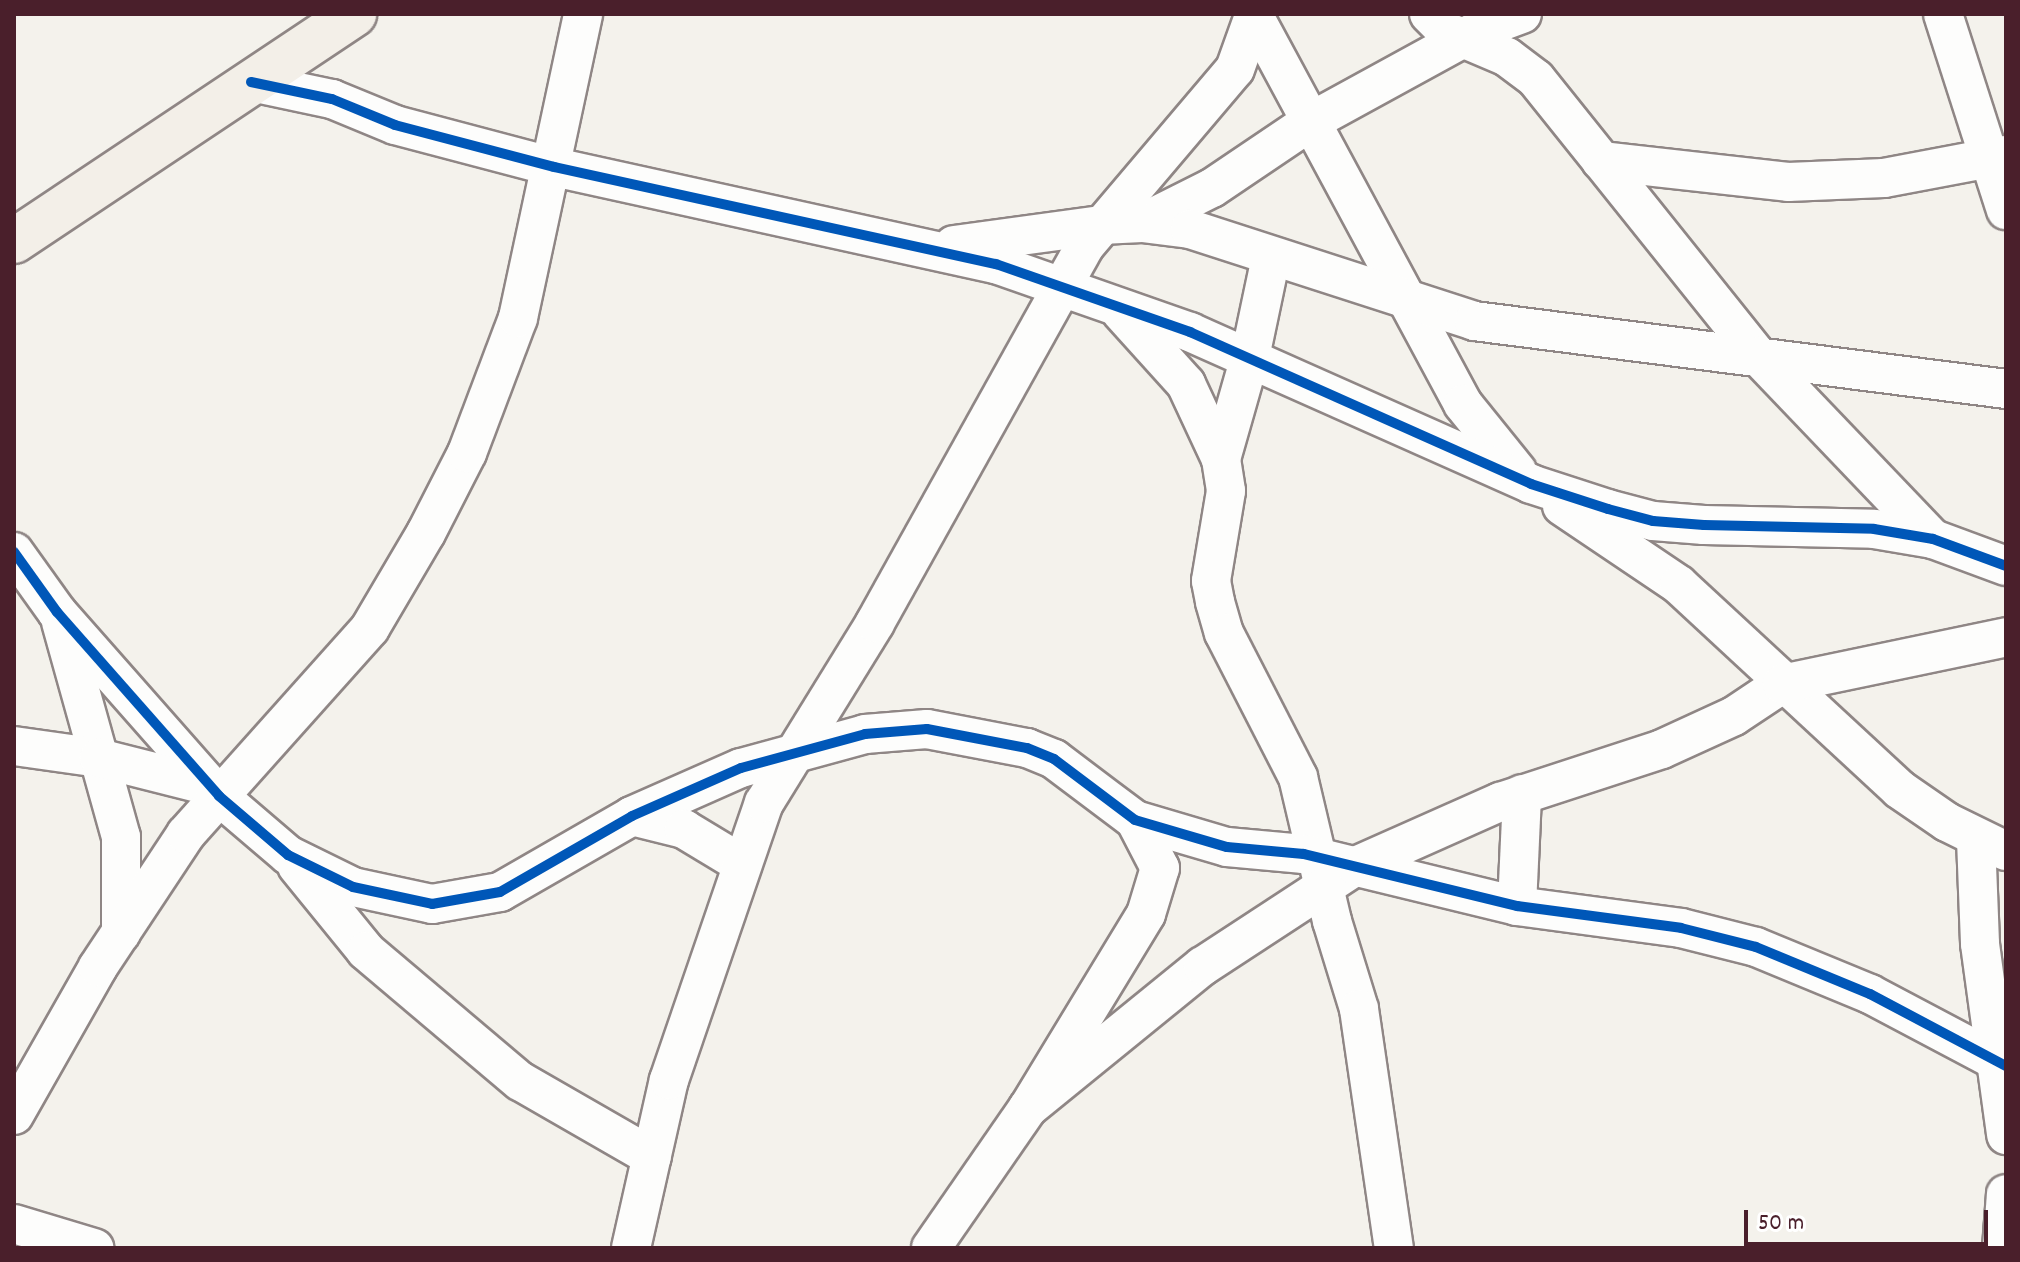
<!DOCTYPE html>
<style>
body{margin:0}
#map{position:relative;width:2020px;height:1262px;overflow:hidden;background:#f4f2ec;font-family:Dekko,sans-serif}
div>[style]{position:absolute}
.roads{filter:drop-shadow(2px 0 #8f8685) drop-shadow(-2px 0 #8f8685) drop-shadow(0 2px #8f8685) drop-shadow(0 -2px #8f8685)}
.minor>*{height:38px;margin:-19px;padding:0 19px;transform-origin:19px;border-radius:19px;background:#fdfdfc}
.highway>*{height:44px;margin:-22px;padding:0 22px;transform-origin:22px;border-radius:22px;background:#f3efe8}
.cycleway>*{height:10px;margin:-5px;padding:0 5px;transform-origin:5px;border-radius:5px;background:#0057b8}
span{translate:-50% -50%;white-space:nowrap;text-align:center;line-height:1.15;-webkit-text-stroke:6px #fff;paint-order:stroke}
.frame{position:absolute;inset:0;border:16px solid #4a1f2b;pointer-events:none}
.scale{position:absolute;left:1744px;top:1210px;width:244px;height:36px;box-sizing:border-box;border:4px solid #4a1f2b;border-top:0;padding-left:10px;font-size:24px;line-height:28px;white-space:nowrap;color:#4a1f2b;-webkit-text-stroke:6px #fff;paint-order:stroke}
</style>
<div id="map">
<div class="roads">
<div class="minor">
<i style="left:1253px;top:14px;width:443px;rotate:61.7deg"></i>
<i style="left:1463px;top:404px;width:86px;rotate:51.1deg"></i>
<i style="left:1429px;top:14px;width:24px;rotate:45deg"></i>
<i style="left:1446px;top:31px;width:66px;rotate:23.1deg"></i>
<i style="left:1507px;top:57px;width:36px;rotate:37deg"></i>
<i style="left:1536px;top:79px;width:355px;rotate:51.3deg"></i>
<i style="left:1758px;top:356px;width:253px;rotate:46.3deg"></i>
<i style="left:1943px;top:14px;width:206px;rotate:72.2deg"></i>
<i style="left:251px;top:82px;width:83px;rotate:11.9deg"></i>
<i style="left:332px;top:99px;width:68px;rotate:22.4deg"></i>
<i style="left:395px;top:125px;width:164px;rotate:14.8deg"></i>
<i style="left:554px;top:167px;width:453px;rotate:12.4deg"></i>
<i style="left:996px;top:264px;width:206px;rotate:19.3deg"></i>
<i style="left:1190px;top:332px;width:373px;rotate:24deg"></i>
<i style="left:1531px;top:484px;width:81px;rotate:18deg"></i>
<i style="left:1608px;top:509px;width:47px;rotate:14.9deg"></i>
<i style="left:1653px;top:521px;width:51px;rotate:4.5deg"></i>
<i style="left:1704px;top:525px;width:170px;rotate:1.3deg"></i>
<i style="left:1874px;top:529px;width:60px;rotate:9.6deg"></i>
<i style="left:1933px;top:539px;width:78px;rotate:20.3deg"></i>
<i style="left:1601px;top:161px;width:188px;rotate:6.4deg"></i>
<i style="left:1788px;top:182px;width:96px;rotate:-2.4deg"></i>
<i style="left:1884px;top:178px;width:124px;rotate:-10.7deg"></i>
<i style="left:1142px;top:223px;width:78px;rotate:-26.6deg"></i>
<i style="left:1212px;top:188px;width:118px;rotate:-34deg"></i>
<i style="left:1310px;top:122px;width:189px;rotate:-28.7deg"></i>
<i style="left:1476px;top:31px;width:49px;rotate:-20.3deg"></i>
<i style="left:954px;top:245px;width:148px;rotate:-7.7deg"></i>
<i style="left:1101px;top:225px;width:41px;rotate:-2.8deg"></i>
<i style="left:1142px;top:223px;width:48px;rotate:7.1deg"></i>
<i style="left:1190px;top:229px;width:299px;rotate:17.9deg"></i>
<i style="left:1474px;top:321px;width:536px;rotate:7.28deg"></i>
<i style="left:1121px;top:312px;width:97px;rotate:47.9deg"></i>
<i style="left:1186px;top:384px;width:83px;rotate:65deg"></i>
<i style="left:1221px;top:459px;width:32px;rotate:81deg"></i>
<i style="left:1226px;top:491px;width:91px;rotate:99.5deg"></i>
<i style="left:1211px;top:581px;width:21px;rotate:79deg"></i>
<i style="left:1215px;top:602px;width:32px;rotate:74deg"></i>
<i style="left:1224px;top:633px;width:162px;rotate:62.8deg"></i>
<i style="left:1298px;top:777px;width:148px;rotate:76.7deg"></i>
<i style="left:1332px;top:921px;width:92px;rotate:72.9deg"></i>
<i style="left:1359px;top:1009px;width:242px;rotate:81.7deg"></i>
<i style="left:1221px;top:459px;width:106px;rotate:-74.1deg"></i>
<i style="left:1250px;top:357px;width:102px;rotate:-78.1deg"></i>
<i style="left:1562px;top:506px;width:141px;rotate:34deg"></i>
<i style="left:1679px;top:585px;width:300px;rotate:42.8deg"></i>
<i style="left:1899px;top:789px;width:58px;rotate:34.5deg"></i>
<i style="left:1947px;top:822px;width:66px;rotate:26.2deg"></i>
<i style="left:14px;top:552px;width:74px;rotate:54.4deg"></i>
<i style="left:57px;top:612px;width:245px;rotate:48.6deg"></i>
<i style="left:219px;top:796px;width:91px;rotate:40.5deg"></i>
<i style="left:288px;top:855px;width:72px;rotate:26.2deg"></i>
<i style="left:353px;top:887px;width:81px;rotate:12.1deg"></i>
<i style="left:432px;top:904px;width:69px;rotate:-10deg"></i>
<i style="left:500px;top:892px;width:152px;rotate:-29.9deg"></i>
<i style="left:632px;top:816px;width:119px;rotate:-23.8deg"></i>
<i style="left:741px;top:768px;width:129px;rotate:-15.3deg"></i>
<i style="left:865px;top:734px;width:62px;rotate:-4.6deg"></i>
<i style="left:927px;top:729px;width:102px;rotate:10.8deg"></i>
<i style="left:1027px;top:748px;width:29px;rotate:22deg"></i>
<i style="left:1054px;top:759px;width:101px;rotate:37deg"></i>
<i style="left:1135px;top:820px;width:96px;rotate:16.4deg"></i>
<i style="left:1227px;top:847px;width:77px;rotate:5.2deg"></i>
<i style="left:1304px;top:854px;width:219px;rotate:13.7deg"></i>
<i style="left:1517px;top:906px;width:165px;rotate:7.6deg"></i>
<i style="left:1681px;top:928px;width:77px;rotate:14.2deg"></i>
<i style="left:1756px;top:947px;width:123px;rotate:22.4deg"></i>
<i style="left:1870px;top:994px;width:154px;rotate:27.9deg"></i>
<i style="left:61px;top:622px;width:223px;rotate:74.4deg"></i>
<i style="left:121px;top:837px;width:96px;rotate:90deg"></i>
<i style="left:14px;top:746px;width:86px;rotate:8deg"></i>
<i style="left:99px;top:758px;width:114px;rotate:14.2deg"></i>
<i style="left:632px;top:816px;width:54px;rotate:14deg"></i>
<i style="left:684px;top:829px;width:68px;rotate:31.1deg"></i>
<i style="left:1976px;top:839px;width:105px;rotate:87.8deg"></i>
<i style="left:1980px;top:944px;width:193px;rotate:82.2deg"></i>
<i style="left:297px;top:866px;width:109px;rotate:50.9deg"></i>
<i style="left:366px;top:951px;width:202px;rotate:40.2deg"></i>
<i style="left:520px;top:1081px;width:152px;rotate:29.9deg"></i>
<i style="left:1517px;top:906px;width:112px;rotate:-87.4deg"></i>
<i style="left:1028px;top:1108px;width:225px;rotate:-39.1deg"></i>
<i style="left:1203px;top:966px;width:183px;rotate:-33.2deg"></i>
<i style="left:1356px;top:866px;width:158px;rotate:-24deg"></i>
<i style="left:1500px;top:802px;width:170px;rotate:-18.1deg"></i>
<i style="left:1662px;top:749px;width:79px;rotate:-24.6deg"></i>
<i style="left:1734px;top:716px;width:58px;rotate:-33.7deg"></i>
<i style="left:1782px;top:684px;width:229px;rotate:-11.8deg"></i>
<i style="left:14px;top:1115px;width:170px;rotate:-60.4deg"></i>
<i style="left:98px;top:967px;width:159px;rotate:-56.5deg"></i>
<i style="left:186px;top:834px;width:276px;rotate:-48.2deg"></i>
<i style="left:370px;top:628px;width:110px;rotate:-59.5deg"></i>
<i style="left:426px;top:533px;width:90px;rotate:-62.9deg"></i>
<i style="left:467px;top:453px;width:144px;rotate:-69.3deg"></i>
<i style="left:518px;top:318px;width:311px;rotate:-77.9deg"></i>
<i style="left:14px;top:1224px;width:84px;rotate:16.7deg"></i>
<i style="left:631px;top:1248px;width:172px;rotate:-77.3deg"></i>
<i style="left:669px;top:1080px;width:293px;rotate:-71.1deg"></i>
<i style="left:764px;top:803px;width:211px;rotate:-58.3deg"></i>
<i style="left:875px;top:623px;width:430px;rotate:-60.9deg"></i>
<i style="left:1084px;top:247px;width:233px;rotate:-49.7deg"></i>
<i style="left:1235px;top:69px;width:56px;rotate:-70.3deg"></i>
<i style="left:931px;top:1248px;width:170px;rotate:-55.3deg"></i>
<i style="left:1028px;top:1108px;width:227px;rotate:-58.7deg"></i>
<i style="left:1146px;top:914px;width:48px;rotate:-73.1deg"></i>
<i style="left:1160px;top:868px;width:54px;rotate:-117.5deg"></i>
<i style="left:2002px;top:1248px;width:54px;rotate:-85.8deg"></i>
</div>
<div class="highway">
<i style="left:14px;top:241px;width:409px;rotate:-33.7deg"></i>
</div>
</div>
<div class="cycleway">
<i style="left:251px;top:82px;width:83px;rotate:11.9deg"></i>
<i style="left:332px;top:99px;width:68px;rotate:22.4deg"></i>
<i style="left:395px;top:125px;width:164px;rotate:14.8deg"></i>
<i style="left:554px;top:167px;width:453px;rotate:12.4deg"></i>
<i style="left:996px;top:264px;width:206px;rotate:19.3deg"></i>
<i style="left:1190px;top:332px;width:373px;rotate:24deg"></i>
<i style="left:1531px;top:484px;width:81px;rotate:18deg"></i>
<i style="left:1608px;top:509px;width:47px;rotate:14.9deg"></i>
<i style="left:1653px;top:521px;width:51px;rotate:4.5deg"></i>
<i style="left:1704px;top:525px;width:170px;rotate:1.3deg"></i>
<i style="left:1874px;top:529px;width:60px;rotate:9.6deg"></i>
<i style="left:1933px;top:539px;width:78px;rotate:20.3deg"></i>
<i style="left:14px;top:552px;width:74px;rotate:54.4deg"></i>
<i style="left:57px;top:612px;width:245px;rotate:48.6deg"></i>
<i style="left:219px;top:796px;width:91px;rotate:40.5deg"></i>
<i style="left:288px;top:855px;width:72px;rotate:26.2deg"></i>
<i style="left:353px;top:887px;width:81px;rotate:12.1deg"></i>
<i style="left:432px;top:904px;width:69px;rotate:-10deg"></i>
<i style="left:500px;top:892px;width:152px;rotate:-29.9deg"></i>
<i style="left:632px;top:816px;width:119px;rotate:-23.8deg"></i>
<i style="left:741px;top:768px;width:129px;rotate:-15.3deg"></i>
<i style="left:865px;top:734px;width:62px;rotate:-4.6deg"></i>
<i style="left:927px;top:729px;width:102px;rotate:10.8deg"></i>
<i style="left:1027px;top:748px;width:29px;rotate:22deg"></i>
<i style="left:1054px;top:759px;width:101px;rotate:37deg"></i>
<i style="left:1135px;top:820px;width:96px;rotate:16.4deg"></i>
<i style="left:1227px;top:847px;width:77px;rotate:5.2deg"></i>
<i style="left:1304px;top:854px;width:219px;rotate:13.7deg"></i>
<i style="left:1517px;top:906px;width:165px;rotate:7.6deg"></i>
<i style="left:1681px;top:928px;width:77px;rotate:14.2deg"></i>
<i style="left:1756px;top:947px;width:123px;rotate:22.4deg"></i>
<i style="left:1870px;top:994px;width:154px;rotate:27.9deg"></i>
</div>
<div class="frame"></div>
<div class="scale">50 m</div>
</div>
